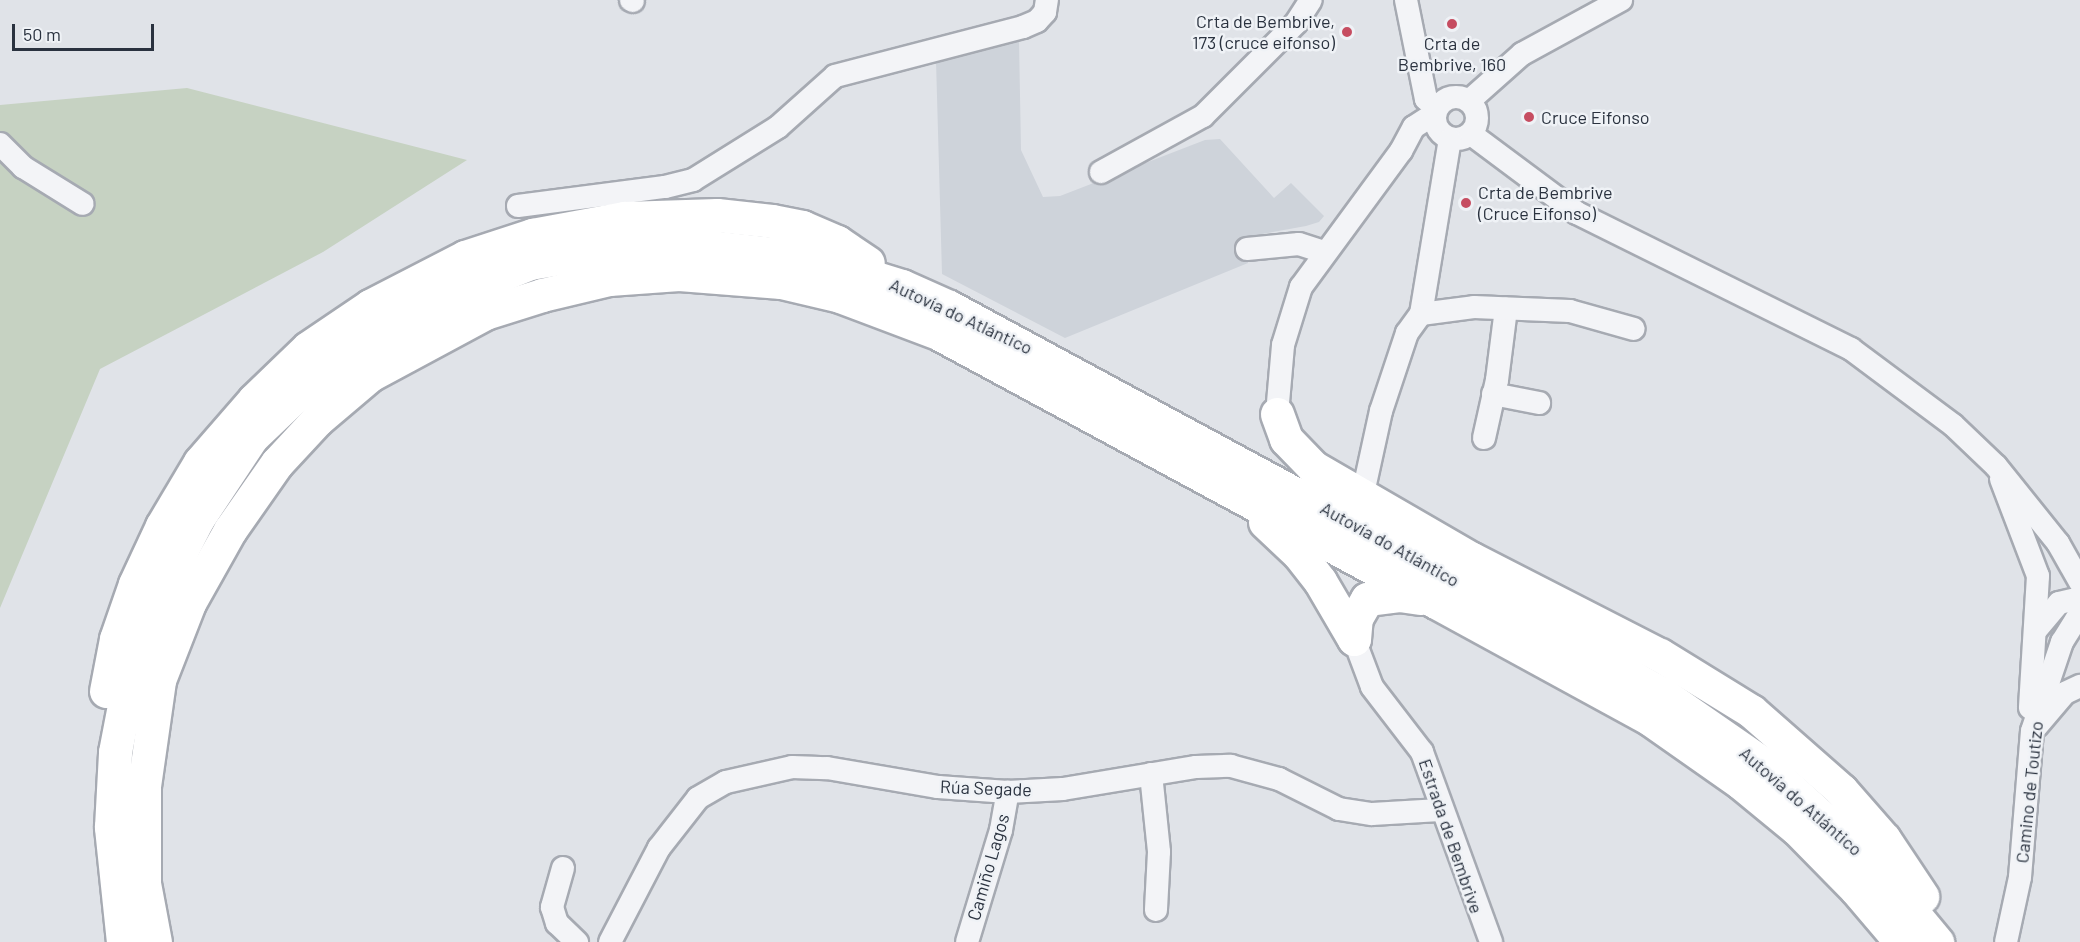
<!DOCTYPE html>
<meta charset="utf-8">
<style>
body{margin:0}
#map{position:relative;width:2080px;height:942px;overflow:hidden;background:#e0e3e8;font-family:Barlow,sans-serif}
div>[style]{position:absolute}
.built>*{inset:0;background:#ced3da}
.green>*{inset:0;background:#c6d2c2}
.roads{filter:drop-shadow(2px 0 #a6aab2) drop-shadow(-2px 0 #a6aab2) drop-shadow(0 2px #a6aab2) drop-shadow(0 -2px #a6aab2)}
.minor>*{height:22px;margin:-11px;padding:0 11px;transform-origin:11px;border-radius:11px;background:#f3f4f7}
.minor>.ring{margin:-11px;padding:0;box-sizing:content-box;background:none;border:22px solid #f3f4f7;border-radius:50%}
.highway>*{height:33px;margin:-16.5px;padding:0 16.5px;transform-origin:16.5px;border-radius:16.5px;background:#fff}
.dots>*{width:16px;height:16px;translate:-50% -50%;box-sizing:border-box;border:3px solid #eff2f6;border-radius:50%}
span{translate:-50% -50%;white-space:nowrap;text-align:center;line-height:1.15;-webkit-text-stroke:5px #eff2f6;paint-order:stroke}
.poi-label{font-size:18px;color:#2a323f}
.right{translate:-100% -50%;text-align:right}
.left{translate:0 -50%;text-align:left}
.street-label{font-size:18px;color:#2a323f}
.scale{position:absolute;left:12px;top:24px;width:142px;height:27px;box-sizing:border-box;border:3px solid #2a323f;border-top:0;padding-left:8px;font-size:18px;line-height:21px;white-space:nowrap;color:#2a323f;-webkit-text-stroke:4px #eff2f6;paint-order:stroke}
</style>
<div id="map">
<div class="built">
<i style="clip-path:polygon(1019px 40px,1021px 150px,1043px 197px,1060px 196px,1205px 140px,1220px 139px,1274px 198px,1291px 183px,1324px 216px,1319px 222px,1306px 226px,1245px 237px,1248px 263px,1065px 338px,942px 274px,936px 61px,946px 55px)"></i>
</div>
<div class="green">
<i style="clip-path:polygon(187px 88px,467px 160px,323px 252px,100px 369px,0 608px,0 105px)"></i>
</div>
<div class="roads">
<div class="minor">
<i style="left:631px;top:0;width:2px;rotate:27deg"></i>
<i style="left:1406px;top:0;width:101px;rotate:78.6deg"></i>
<i style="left:1426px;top:99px;width:14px;rotate:39deg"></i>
<i class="ring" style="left:1435px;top:97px;width:20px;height:20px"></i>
<i style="left:1469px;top:101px;width:71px;rotate:-41.6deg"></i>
<i style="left:1522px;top:54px;width:113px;rotate:-28.6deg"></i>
<i style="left:1471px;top:134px;width:132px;rotate:36.7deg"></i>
<i style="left:1577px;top:213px;width:306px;rotate:26.4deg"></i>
<i style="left:1851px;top:349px;width:127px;rotate:36.7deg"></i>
<i style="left:1953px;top:425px;width:59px;rotate:43.6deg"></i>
<i style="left:1996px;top:466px;width:99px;rotate:51.2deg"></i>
<i style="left:2058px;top:543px;width:45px;rotate:60.6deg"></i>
<i style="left:0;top:144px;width:33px;rotate:45deg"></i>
<i style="left:23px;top:167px;width:70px;rotate:31.7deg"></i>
<i style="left:1101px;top:172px;width:116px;rotate:-28.8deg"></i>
<i style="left:1203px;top:116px;width:132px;rotate:-45deg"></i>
<i style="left:1296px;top:23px;width:27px;rotate:-57deg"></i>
<i style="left:518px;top:206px;width:148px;rotate:-7.4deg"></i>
<i style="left:665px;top:187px;width:29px;rotate:-14deg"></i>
<i style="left:693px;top:180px;width:100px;rotate:-31.9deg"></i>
<i style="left:778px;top:127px;width:76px;rotate:-41.8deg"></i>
<i style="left:835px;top:76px;width:194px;rotate:-14.6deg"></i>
<i style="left:1023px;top:27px;width:15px;rotate:-23deg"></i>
<i style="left:1037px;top:21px;width:12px;rotate:-48deg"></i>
<i style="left:1045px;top:12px;width:12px;rotate:-81deg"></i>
<i style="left:1247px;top:249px;width:52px;rotate:-5.5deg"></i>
<i style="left:1299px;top:244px;width:26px;rotate:18deg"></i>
<i style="left:1421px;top:314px;width:177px;rotate:-80.6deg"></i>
<i style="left:1493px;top:394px;width:47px;rotate:11.1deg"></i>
<i style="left:1277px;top:414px;width:69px;rotate:-85deg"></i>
<i style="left:1283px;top:345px;width:61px;rotate:-72.8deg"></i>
<i style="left:1301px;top:287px;width:169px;rotate:-53.7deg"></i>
<i style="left:1401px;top:151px;width:27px;rotate:-62deg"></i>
<i style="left:1414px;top:127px;width:24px;rotate:-33deg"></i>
<i style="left:1484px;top:438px;width:59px;rotate:-77.4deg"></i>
<i style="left:1497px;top:380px;width:72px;rotate:-82.8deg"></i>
<i style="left:2001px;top:479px;width:104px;rotate:69.1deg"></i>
<i style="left:2038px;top:576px;width:132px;rotate:93.5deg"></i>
<i style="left:1362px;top:498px;width:89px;rotate:-77.7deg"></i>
<i style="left:1381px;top:411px;width:82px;rotate:-71.6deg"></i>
<i style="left:1407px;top:333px;width:24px;rotate:-54deg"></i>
<i style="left:1421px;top:314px;width:53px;rotate:-7.5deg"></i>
<i style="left:1474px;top:307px;width:96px;rotate:2.4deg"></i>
<i style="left:1570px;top:311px;width:66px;rotate:15.7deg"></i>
<i style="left:2037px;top:629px;width:34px;rotate:-50deg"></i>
<i style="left:2059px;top:603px;width:22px;rotate:-13deg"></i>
<i style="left:1354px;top:639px;width:51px;rotate:69.4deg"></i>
<i style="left:1372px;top:687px;width:82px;rotate:52.4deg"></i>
<i style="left:1422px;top:752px;width:202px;rotate:70deg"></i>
<i style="left:2037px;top:726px;width:43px;rotate:-49.7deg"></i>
<i style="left:2065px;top:693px;width:17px;rotate:-25deg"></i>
<i style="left:1151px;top:774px;width:78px;rotate:84.1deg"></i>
<i style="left:1159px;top:852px;width:58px;rotate:93deg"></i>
<i style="left:563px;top:868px;width:41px;rotate:105.8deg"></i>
<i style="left:552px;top:907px;width:17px;rotate:73deg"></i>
<i style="left:557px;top:923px;width:28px;rotate:44deg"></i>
<i style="left:610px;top:942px;width:106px;rotate:-62.5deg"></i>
<i style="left:659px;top:848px;width:63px;rotate:-52deg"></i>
<i style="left:698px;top:798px;width:32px;rotate:-30deg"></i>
<i style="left:726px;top:782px;width:68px;rotate:-12.8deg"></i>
<i style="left:792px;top:767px;width:35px;rotate:2deg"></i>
<i style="left:827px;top:768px;width:113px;rotate:9.7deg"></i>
<i style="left:938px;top:787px;width:70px;rotate:4.1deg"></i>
<i style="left:1008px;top:792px;width:55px;rotate:-3.1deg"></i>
<i style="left:1063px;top:789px;width:135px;rotate:-9.4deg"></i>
<i style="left:1196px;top:767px;width:35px;rotate:-2deg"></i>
<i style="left:1231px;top:766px;width:50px;rotate:15.2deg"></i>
<i style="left:1279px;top:779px;width:67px;rotate:26.6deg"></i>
<i style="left:1339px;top:809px;width:33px;rotate:9deg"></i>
<i style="left:1372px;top:814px;width:68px;rotate:-3.4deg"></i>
<i style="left:967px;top:942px;width:117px;rotate:-73.1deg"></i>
<i style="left:1001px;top:830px;width:39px;rotate:-80deg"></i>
<i style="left:2006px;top:942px;width:66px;rotate:-77.8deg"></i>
<i style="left:2020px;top:877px;width:146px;rotate:-85.3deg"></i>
<i style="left:2032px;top:731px;width:94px;rotate:-71.4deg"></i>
<i style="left:2062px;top:642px;width:34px;rotate:-58deg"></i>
</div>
<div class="highway">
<i style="left:1277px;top:414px;width:27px;rotate:70deg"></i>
<i style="left:1286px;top:439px;width:39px;rotate:46deg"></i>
<i style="left:1313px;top:467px;width:184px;rotate:30.1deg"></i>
<i style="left:1472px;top:559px;width:211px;rotate:27.1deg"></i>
<i style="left:1660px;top:655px;width:107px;rotate:31.6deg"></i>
<i style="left:1751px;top:711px;width:120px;rotate:41.3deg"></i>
<i style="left:1841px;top:790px;width:65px;rotate:48.7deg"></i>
<i style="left:1884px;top:839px;width:69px;rotate:56.3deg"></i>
<i style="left:1265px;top:522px;width:47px;rotate:43.3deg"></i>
<i style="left:1299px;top:554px;width:34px;rotate:52deg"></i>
<i style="left:1320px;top:581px;width:67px;rotate:59.6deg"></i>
<i style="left:1354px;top:639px;width:21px;rotate:-85deg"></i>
<i style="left:1356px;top:618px;width:22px;rotate:-60deg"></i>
<i style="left:1367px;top:599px;width:32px;rotate:-7deg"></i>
<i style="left:1399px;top:595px;width:21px;rotate:8deg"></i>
<i style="left:106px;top:691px;width:53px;rotate:-79.1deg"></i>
<i style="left:116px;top:639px;width:58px;rotate:-70.9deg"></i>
<i style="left:135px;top:584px;width:64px;rotate:-65deg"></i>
<i style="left:162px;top:526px;width:74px;rotate:-59.3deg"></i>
<i style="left:200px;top:462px;width:82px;rotate:-48.9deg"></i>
<i style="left:254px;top:400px;width:75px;rotate:-43.9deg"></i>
<i style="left:308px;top:348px;width:75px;rotate:-34.1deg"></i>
<i style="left:370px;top:306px;width:107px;rotate:-27.3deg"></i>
<i style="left:465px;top:257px;width:71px;rotate:-18.2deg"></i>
<i style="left:532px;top:235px;width:94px;rotate:-10.5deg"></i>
<i style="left:624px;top:218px;width:93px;rotate:-1.8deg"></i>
<i style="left:717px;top:215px;width:55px;rotate:6.2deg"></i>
<i style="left:772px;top:221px;width:31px;rotate:11deg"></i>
<i style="left:802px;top:227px;width:38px;rotate:23deg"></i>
<i style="left:837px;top:242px;width:37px;rotate:34deg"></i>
<i style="left:123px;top:942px;width:116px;rotate:-96deg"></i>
<i style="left:111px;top:827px;width:75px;rotate:-86.9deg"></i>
<i style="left:115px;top:752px;width:85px;rotate:-79.1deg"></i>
<i style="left:131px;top:669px;width:84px;rotate:-69deg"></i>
<i style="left:161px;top:591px;width:80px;rotate:-63.1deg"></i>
<i style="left:197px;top:520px;width:100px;rotate:-56.5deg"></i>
<i style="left:252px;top:437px;width:58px;rotate:-43.6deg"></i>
<i style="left:294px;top:397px;width:74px;rotate:-38.4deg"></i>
<i style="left:352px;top:351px;width:137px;rotate:-28.2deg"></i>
<i style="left:473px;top:286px;width:61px;rotate:-22deg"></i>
<i style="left:530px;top:263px;width:78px;rotate:-9.6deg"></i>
<i style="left:607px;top:250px;width:75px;rotate:-4.6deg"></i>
<i style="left:682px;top:244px;width:130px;rotate:6.2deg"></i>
<i style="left:811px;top:258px;width:95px;rotate:17.1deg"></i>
<i style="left:902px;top:286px;width:51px;rotate:24.1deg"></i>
<i style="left:949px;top:307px;width:714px;rotate:28.36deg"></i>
<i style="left:1577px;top:646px;width:100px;rotate:29.4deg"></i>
<i style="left:1664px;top:695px;width:119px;rotate:34.8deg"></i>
<i style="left:1762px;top:763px;width:144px;rotate:42.2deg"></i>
<i style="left:1869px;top:860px;width:107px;rotate:50.3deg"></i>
<i style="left:155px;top:942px;width:60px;rotate:-100.6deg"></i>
<i style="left:144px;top:883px;width:97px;rotate:-90deg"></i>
<i style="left:144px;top:786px;width:107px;rotate:-81.9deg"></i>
<i style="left:159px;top:680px;width:83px;rotate:-68.7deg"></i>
<i style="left:189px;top:603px;width:84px;rotate:-60.7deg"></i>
<i style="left:230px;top:530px;width:82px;rotate:-55deg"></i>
<i style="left:277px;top:463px;width:59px;rotate:-47.1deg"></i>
<i style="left:317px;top:420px;width:70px;rotate:-40.3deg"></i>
<i style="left:370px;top:375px;width:131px;rotate:-28.3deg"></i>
<i style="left:485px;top:313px;width:60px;rotate:-17.5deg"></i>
<i style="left:542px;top:295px;width:69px;rotate:-13.4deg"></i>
<i style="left:609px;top:279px;width:70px;rotate:-4.1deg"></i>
<i style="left:679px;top:274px;width:102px;rotate:4.5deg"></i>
<i style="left:781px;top:282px;width:61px;rotate:13.3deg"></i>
<i style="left:840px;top:296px;width:105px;rotate:20.7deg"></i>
<i style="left:938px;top:333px;width:564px;rotate:28.38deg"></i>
<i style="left:1434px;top:601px;width:246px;rotate:28.6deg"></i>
<i style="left:1650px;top:719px;width:111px;rotate:35.1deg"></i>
<i style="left:1741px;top:783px;width:72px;rotate:39.4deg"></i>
<i style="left:1797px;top:829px;width:84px;rotate:45.5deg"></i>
<i style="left:1856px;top:889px;width:70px;rotate:49.7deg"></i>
</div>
</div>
<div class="dots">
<i style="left:1452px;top:24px;background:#c64d61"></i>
<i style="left:1347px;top:32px;background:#c64d61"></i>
<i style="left:1529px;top:117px;background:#c64d61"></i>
<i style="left:1466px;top:203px;background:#c64d61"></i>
</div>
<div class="poi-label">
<span class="right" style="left:1335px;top:32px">Crta de Bembrive,<br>173 (cruce eifonso)</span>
<span style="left:1452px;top:54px">Crta de<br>Bembrive, 160</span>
<span class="left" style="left:1541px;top:117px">Cruce Eifonso</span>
<span class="left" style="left:1478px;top:203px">Crta de Bembrive<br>(Cruce Eifonso)</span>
</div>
<div class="street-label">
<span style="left:961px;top:316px;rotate:25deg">Autovía do Atlántico</span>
<span style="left:1390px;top:544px;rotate:29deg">Autovía do Atlántico</span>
<span style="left:986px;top:788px;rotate:2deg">Rúa Segade</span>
<span style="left:2029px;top:792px;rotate:-84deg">Camino de Toutizo</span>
<span style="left:1801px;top:801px;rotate:41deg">Autovía do Atlántico</span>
<span style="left:1451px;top:836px;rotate:71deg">Estrada de Bembrive</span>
<span style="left:988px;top:867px;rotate:-74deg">Camiño Lagos</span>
</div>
<div class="scale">50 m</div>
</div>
